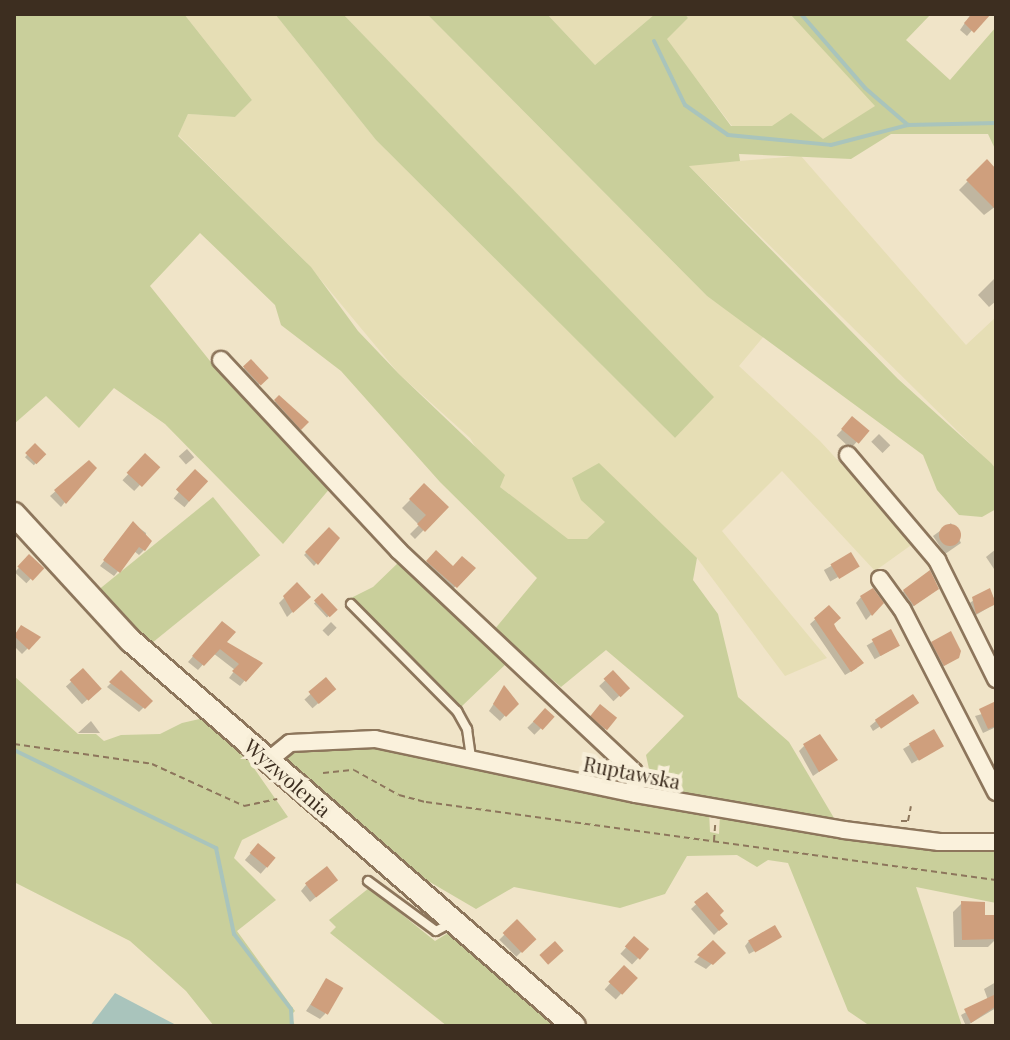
<!DOCTYPE html>
<style>
body{margin:0}
#map{position:relative;width:1010px;height:1040px;overflow:hidden;background:#f0e4c8;font-family:"Playfair Display",serif}
div>[style]{position:absolute}
.farmland>*{inset:0;background:#e6deb5}
.green>*{inset:0;background:#c9cf9b;transform-origin:0 0}
.water>*{inset:0;background:#a9c4bc}
.shadow>*{inset:0;background:#0003;transform-origin:0 0}
.stream>*{height:4px;margin:-2px;padding:0 2px;transform-origin:2px;border-radius:2px;background:#a9c4bc}
.building>*{inset:0;background:#cf9f7d;transform-origin:0 0}
.round{border-radius:50%}
.path>*{height:2px;margin-top:-1px;transform-origin:0;background:repeating-linear-gradient(90deg,#8d765c 0 6px,transparent 0 10px)}
.roads{filter:drop-shadow(2px 0 #8d765c) drop-shadow(-2px 0 #8d765c) drop-shadow(0 2px #8d765c) drop-shadow(0 -2px #8d765c)}
.lane>*{height:8px;margin:-4px;padding:0 4px;transform-origin:4px;border-radius:4px;background:#faf1dc}
.street>*{height:16px;margin:-8px;padding:0 8px;transform-origin:8px;border-radius:8px;background:#faf1dc}
.secondary>*{height:22px;margin:-11px;padding:0 11px;transform-origin:11px;border-radius:11px;background:#faf1dc}
span{translate:-50% -50%;white-space:nowrap;text-align:center;line-height:1.15;-webkit-text-stroke:8px #f7eed8;paint-order:stroke}
.street-label{font-size:20px;color:#3d2e20}
.frame{position:absolute;inset:0;border:16px solid #3d2e20;pointer-events:none}
</style>
<div id="map">
<div class="farmland">
<i style="clip-path:polygon(184px 14px,275px 14px,376px 140px,675px 438px,713px 397px,343px 14px,427px 14px,707px 296px,764px 336px,739px 366px,820px 441px,914px 543px,875px 571px,782px 471px,722px 531px,827px 658px,785px 676px,697px 558px,606px 522px,587px 539px,568px 540px,500px 487px,470px 438px,399px 374px,306px 262px,178px 135px,188px 114px,235px 117px,252px 100px)"></i>
<i style="clip-path:polygon(547px 14px,655px 14px,595px 65px)"></i>
<i style="clip-path:polygon(685px 14px,790px 14px,876px 106px,823px 140px,772px 126px,732px 126px,666px 39px,688px 18px)"></i>
<i style="clip-path:polygon(801px 156px,966px 345px,996px 317px,996px 469px,688px 165px)"></i>
</div>
<div class="green">
<i style="clip-path:polygon(14px 14px,184px 14px,252px 100px,235px 117px,188px 114px,178px 136px,311px 267px,358px 331px,399px 374px,505px 475px,500px 487px,568px 539px,587px 539px,605px 522px,581px 500px,572px 478px,599px 463px,697px 558px,693px 580px,718px 614px,738px 697px,789px 742px,834px 818px,641px 789px,638px 772px,649px 769px,646px 755px,684px 716px,606px 650px,561px 687px,494px 630px,537px 578px,440px 482px,341px 371px,281px 325px,275px 305px,200px 233px,150px 286px,226px 381px,331px 487px,283px 544px,165px 424px,114px 388px,79px 428px,46px 396px,14px 424px)"></i>
<i style="clip-path:polygon(275px 14px,343px 14px,714px 397px,675px 438px,376px 140px)"></i>
<i style="clip-path:polygon(427px 14px,547px 14px,595px 65px,655px 14px,685px 14px,688px 18px,667px 39px,731px 126px,772px 126px,791px 113px,823px 139px,875px 106px,790px 14px,931px 14px,906px 40px,950px 80px,996px 27px,996px 151px,988px 134px,891px 134px,851px 159px,739px 154px,740px 161px,689px 166px,898px 379px,991px 463px,996px 469px,996px 509px,982px 517px,959px 515px,937px 490px,923px 455px,707px 296px)"></i>
<i style="left:213px;top:497px;width:75px;height:150px;rotate:51deg"></i>
<i style="clip-path:polygon(401px 560px,508px 662px,461px 707px,351px 598px,373px 587px)"></i>
<i style="clip-path:polygon(14px 676px,78px 734px,96px 734px,104px 741px,121px 735px,160px 734px,182px 723px,217px 715px,288px 817px,242px 840px,234px 858px,276px 900px,237px 931px,295px 1011px,291px 1015px,295px 1026px,214px 1026px,186px 991px,130px 941px,14px 882px)"></i>
<i style="clip-path:polygon(351px 743px,709px 811px,710px 832px,719px 834px,720px 814px,996px 848px,996px 903px,916px 887px,962px 1026px,870px 1026px,848px 1011px,788px 863px,768px 860px,757px 867px,737px 855px,687px 856px,665px 894px,620px 908px,514px 887px,476px 909px,423px 878px,286px 758px,297px 747px)"></i>
<i style="clip-path:polygon(369px 888px,435px 941px,453px 930px,565px 1026px,447px 1026px,330px 933px,336px 927px,329px 920px)"></i>
</div>
<div class="water">
<i style="clip-path:polygon(115px 993px,178px 1026px,90px 1026px)"></i>
</div>
<div class="shadow">
<i style="clip-path:polygon(971px 14px,986px 14px,967px 36px,960px 30px)"></i>
<i style="clip-path:polygon(987px 162px,996px 171px,996px 206px,984px 215px,959px 190px)"></i>
<i style="clip-path:polygon(996px 277px,996px 301px,989px 307px,978px 295px)"></i>
<i style="left:251px;top:362px;width:22px;height:17px;rotate:47deg"></i>
<i style="clip-path:polygon(279px 398px,306px 422px,294px 434px,270px 407px)"></i>
<i style="left:853px;top:418px;width:19px;height:24px;rotate:43deg"></i>
<i style="left:879px;top:434px;width:16px;height:11px;rotate:45deg"></i>
<i style="left:35px;top:446px;width:12px;height:15px;rotate:42deg"></i>
<i style="left:187px;top:449px;width:11px;height:11px;rotate:49deg"></i>
<i style="left:145px;top:456px;width:16px;height:33px;rotate:43deg"></i>
<i style="clip-path:polygon(89px 462px,65px 502px,61px 507px,50px 496px)"></i>
<i style="left:195px;top:472px;width:14px;height:34px;rotate:39deg"></i>
<i style="clip-path:polygon(424px 486px,446px 507px,415px 539px,410px 534px,419px 525px,402px 508px)"></i>
<i style="clip-path:polygon(951px 523px,961px 543px,945px 554px,933px 536px)"></i>
<i style="clip-path:polygon(134px 524px,146px 533px,144px 550px,139px 555px,134px 551px,114px 576px,100px 566px)"></i>
<i style="clip-path:polygon(329px 530px,338px 538px,314px 566px,304px 555px)"></i>
<i style="clip-path:polygon(996px 549px,996px 572px,986px 557px)"></i>
<i style="clip-path:polygon(436px 553px,453px 569px,473px 568px,452px 590px,424px 566px)"></i>
<i style="left:851px;top:555px;width:13px;height:31px;rotate:61deg"></i>
<i style="left:29px;top:557px;width:16px;height:21px;rotate:43deg"></i>
<i style="clip-path:polygon(297px 585px,308px 597px,287px 617px,279px 603px)"></i>
<i style="clip-path:polygon(936px 588px,905px 613px,895px 600px,904px 591px)"></i>
<i style="clip-path:polygon(990px 590px,996px 603px,971px 618px,968px 604px)"></i>
<i style="left:322px;top:596px;width:19px;height:11px;rotate:47deg"></i>
<i style="clip-path:polygon(861px 597px,882px 603px,866px 620px,856px 603px)"></i>
<i style="clip-path:polygon(829px 607px,832px 625px,857px 668px,845px 675px,810px 624px)"></i>
<i style="left:331px;top:622px;width:8px;height:12px;rotate:45deg"></i>
<i style="clip-path:polygon(22px 627px,38px 638px,22px 654px,14px 646px,14px 635px)"></i>
<i style="clip-path:polygon(217px 629px,224px 643px,260px 663px,240px 686px,229px 678px,235px 670px,213px 653px,198px 670px,188px 662px)"></i>
<i style="left:890px;top:632px;width:16px;height:27px;rotate:60deg"></i>
<i style="clip-path:polygon(933px 643px,958px 657px,939px 669px,928px 648px)"></i>
<i style="left:83px;top:671px;width:24px;height:23px;rotate:48deg"></i>
<i style="clip-path:polygon(121px 673px,150px 701px,139px 712px,107px 687px)"></i>
<i style="left:613px;top:673px;width:21px;height:19px;rotate:47deg"></i>
<i style="left:326px;top:680px;width:12px;height:29px;rotate:48deg"></i>
<i style="clip-path:polygon(504px 688px,516px 703px,500px 721px,489px 711px)"></i>
<i style="clip-path:polygon(916px 703px,873px 731px,870px 726px,876px 721px)"></i>
<i style="clip-path:polygon(601px 707px,605px 729px,599px 735px,586px 722px)"></i>
<i style="left:545px;top:710px;width:10px;height:25px;rotate:45deg"></i>
<i style="clip-path:polygon(996px 710px,996px 727px,983px 733px,975px 716px)"></i>
<i style="clip-path:polygon(91px 721px,100px 733px,78px 733px)"></i>
<i style="left:933px;top:731px;width:17px;height:35px;rotate:59deg"></i>
<i style="clip-path:polygon(804px 746px,836px 760px,813px 776px,799px 751px)"></i>
<i style="left:258px;top:845px;width:21px;height:20px;rotate:41deg"></i>
<i style="clip-path:polygon(306px 885px,330px 885px,310px 902px,301px 891px)"></i>
<i style="clip-path:polygon(706px 895px,725px 924px,714px 935px,691px 909px)"></i>
<i style="clip-path:polygon(962px 903px,983px 917px,996px 917px,996px 939px,988px 947px,954px 947px,953px 912px)"></i>
<i style="left:517px;top:922px;width:24px;height:25px;rotate:45deg"></i>
<i style="clip-path:polygon(780px 937px,749px 954px,745px 946px,749px 941px)"></i>
<i style="left:634px;top:939px;width:16px;height:20px;rotate:43deg"></i>
<i style="clip-path:polygon(713px 943px,723px 953px,706px 969px,694px 962px)"></i>
<i style="left:624px;top:968px;width:15px;height:29px;rotate:42deg"></i>
<i style="clip-path:polygon(326px 981px,325px 1014px,320px 1019px,306px 1011px)"></i>
<i style="clip-path:polygon(996px 982px,996px 1008px,966px 1026px,961px 1015px,988px 1000px,984px 989px)"></i>
</div>
<div class="stream">
<i style="left:801px;top:14px;width:98px;rotate:49.1deg"></i>
<i style="left:865px;top:88px;width:57px;rotate:40.7deg"></i>
<i style="left:654px;top:41px;width:71px;rotate:64.2deg"></i>
<i style="left:685px;top:105px;width:52px;rotate:34.9deg"></i>
<i style="left:728px;top:135px;width:103px;rotate:5.5deg"></i>
<i style="left:831px;top:145px;width:80px;rotate:-14.6deg"></i>
<i style="left:908px;top:125px;width:88px;rotate:-1.3deg"></i>
<i style="left:14px;top:750px;width:225px;rotate:25.9deg"></i>
<i style="left:216px;top:848px;width:88px;rotate:78.2deg"></i>
<i style="left:234px;top:934px;width:94px;rotate:52.8deg"></i>
<i style="left:291px;top:1009px;width:17px;rotate:87deg"></i>
</div>
<div class="building">
<i style="clip-path:polygon(972px 14px,991px 14px,974px 33px,964px 23px)"></i>
<i style="clip-path:polygon(987px 159px,996px 169px,996px 210px,966px 180px)"></i>
<i style="left:251px;top:359px;width:26px;height:11px;rotate:47deg"></i>
<i style="clip-path:polygon(279px 395px,309px 422px,301px 430px,274px 400px)"></i>
<i style="left:852px;top:416px;width:23px;height:17px;rotate:40deg"></i>
<i style="left:35px;top:443px;width:16px;height:14px;rotate:45deg"></i>
<i style="left:145px;top:453px;width:21px;height:27px;rotate:43deg"></i>
<i style="clip-path:polygon(89px 460px,97px 468px,66px 504px,54px 490px)"></i>
<i style="left:195px;top:469px;width:18px;height:28px;rotate:43deg"></i>
<i style="clip-path:polygon(424px 483px,449px 507px,425px 532px,417px 524px,426px 515px,409px 499px)"></i>
<i style="clip-path:polygon(133px 521px,152px 541px,145px 551px,139px 547px,120px 573px,103px 560px)"></i>
<i class="round" style="left:939px;top:524px;width:22px;height:22px"></i>
<i style="clip-path:polygon(329px 527px,340px 538px,318px 565px,305px 552px)"></i>
<i style="clip-path:polygon(436px 550px,453px 566px,462px 556px,476px 568px,457px 588px,426px 561px)"></i>
<i style="left:851px;top:552px;width:17px;height:24px;rotate:59deg"></i>
<i style="left:29px;top:554px;width:21px;height:17px;rotate:43deg"></i>
<i style="clip-path:polygon(930px 570px,939px 589px,914px 606px,903px 590px)"></i>
<i style="clip-path:polygon(297px 582px,311px 597px,293px 613px,283px 596px)"></i>
<i style="clip-path:polygon(873px 588px,884px 603px,872px 616px,860px 596px)"></i>
<i style="clip-path:polygon(990px 588px,996px 604px,976px 614px,972px 597px)"></i>
<i style="left:322px;top:593px;width:23px;height:11px;rotate:47deg"></i>
<i style="clip-path:polygon(829px 605px,841px 618px,834px 624px,837px 630px,864px 663px,851px 672px,814px 618px)"></i>
<i style="clip-path:polygon(222px 621px,236px 632px,227px 642px,263px 663px,246px 682px,232px 671px,239px 664px,220px 649px,204px 666px,192px 656px)"></i>
<i style="clip-path:polygon(21px 625px,41px 637px,29px 650px,14px 636px)"></i>
<i style="left:891px;top:629px;width:19px;height:22px;rotate:62deg"></i>
<i style="clip-path:polygon(951px 631px,961px 651px,959px 658px,944px 666px,931px 642px)"></i>
<i style="left:83px;top:668px;width:28px;height:18px;rotate:48deg"></i>
<i style="clip-path:polygon(121px 670px,153px 701px,145px 709px,109px 682px)"></i>
<i style="left:613px;top:670px;width:25px;height:13px;rotate:47deg"></i>
<i style="left:326px;top:677px;width:16px;height:23px;rotate:50deg"></i>
<i style="clip-path:polygon(504px 685px,519px 704px,506px 717px,493px 704px)"></i>
<i style="left:913px;top:694px;width:11px;height:46px;rotate:56deg"></i>
<i style="clip-path:polygon(996px 701px,996px 726px,988px 729px,979px 709px)"></i>
<i style="left:600px;top:704px;width:22px;height:16px;rotate:39deg"></i>
<i style="left:545px;top:708px;width:13px;height:18px;rotate:42deg"></i>
<i style="left:934px;top:729px;width:20px;height:29px;rotate:60deg"></i>
<i style="clip-path:polygon(820px 734px,838px 760px,819px 772px,803px 744px)"></i>
<i style="left:258px;top:843px;width:23px;height:13px;rotate:40deg"></i>
<i style="left:327px;top:866px;width:18px;height:28px;rotate:52deg"></i>
<i style="clip-path:polygon(707px 892px,724px 911px,720px 915px,728px 924px,719px 931px,694px 902px)"></i>
<i style="clip-path:polygon(961px 901px,985px 902px,985px 915px,996px 915px,996px 939px,962px 940px)"></i>
<i style="left:517px;top:919px;width:28px;height:20px;rotate:46deg"></i>
<i style="left:775px;top:925px;width:14px;height:31px;rotate:60deg"></i>
<i style="left:634px;top:936px;width:20px;height:14px;rotate:41deg"></i>
<i style="clip-path:polygon(713px 940px,726px 953px,713px 965px,697px 955px)"></i>
<i style="left:555px;top:941px;width:13px;height:21px;rotate:48deg"></i>
<i style="left:624px;top:965px;width:19px;height:23px;rotate:43deg"></i>
<i style="left:326px;top:978px;width:20px;height:31px;rotate:30deg"></i>
<i style="clip-path:polygon(996px 994px,996px 1006px,971px 1023px,964px 1009px)"></i>
</div>
<div class="path">
<i style="left:14px;top:744px;width:139px;rotate:8.2deg"></i>
<i style="left:152px;top:764px;width:101px;rotate:24.5deg"></i>
<i style="left:244px;top:806px;width:34px;rotate:-12deg"></i>
<i style="left:323px;top:773px;width:31px;rotate:-6deg"></i>
<i style="left:354px;top:770px;width:51px;rotate:29.1deg"></i>
<i style="left:399px;top:795px;width:28px;rotate:15deg"></i>
<i style="left:426px;top:802px;width:575px;rotate:7.79deg"></i>
<i style="left:901px;top:821px;width:7px"></i>
<i style="left:908px;top:821px;width:15px;rotate:-79deg"></i>
<i style="left:714px;top:841px;width:16px;rotate:-86deg"></i>
</div>
<div class="roads">
<div class="lane">
<i style="left:351px;top:604px;width:151px;rotate:45.3deg"></i>
<i style="left:457px;top:711px;width:21px;rotate:61deg"></i>
<i style="left:467px;top:729px;width:29px;rotate:82deg"></i>
<i style="left:368px;top:881px;width:84px;rotate:36.3deg"></i>
<i style="left:436px;top:931px;width:19px;rotate:-28deg"></i>
</div>
<div class="street">
<i style="left:221px;top:360px;width:260px;rotate:47deg"></i>
<i style="left:398px;top:550px;width:324px;rotate:43.2deg"></i>
<i style="left:634px;top:772px;width:22px;rotate:85deg"></i>
<i style="left:848px;top:455px;width:138px;rotate:49.7deg"></i>
<i style="left:937px;top:560px;width:133px;rotate:63.6deg"></i>
<i style="left:880px;top:579px;width:37px;rotate:54deg"></i>
<i style="left:902px;top:609px;width:206px;rotate:62.8deg"></i>
<i style="left:269px;top:760px;width:27px;rotate:-39deg"></i>
<i style="left:290px;top:743px;width:85px;rotate:-2.7deg"></i>
<i style="left:375px;top:739px;width:267px;rotate:11.9deg"></i>
<i style="left:636px;top:794px;width:211px;rotate:9.8deg"></i>
<i style="left:844px;top:830px;width:96px;rotate:7.2deg"></i>
<i style="left:939px;top:842px;width:57px"></i>
</div>
<div class="secondary">
<i style="left:14px;top:514px;width:171px;rotate:47.4deg"></i>
<i style="left:130px;top:640px;width:588px;rotate:41deg"></i>
</div>
</div>
<div class="street-label">
<span style="left:632px;top:772px;rotate:11deg">Ruptawska</span>
<span style="left:288px;top:777px;rotate:41deg">Wyzwolenia</span>
</div>
<div class="frame"></div>
</div>
